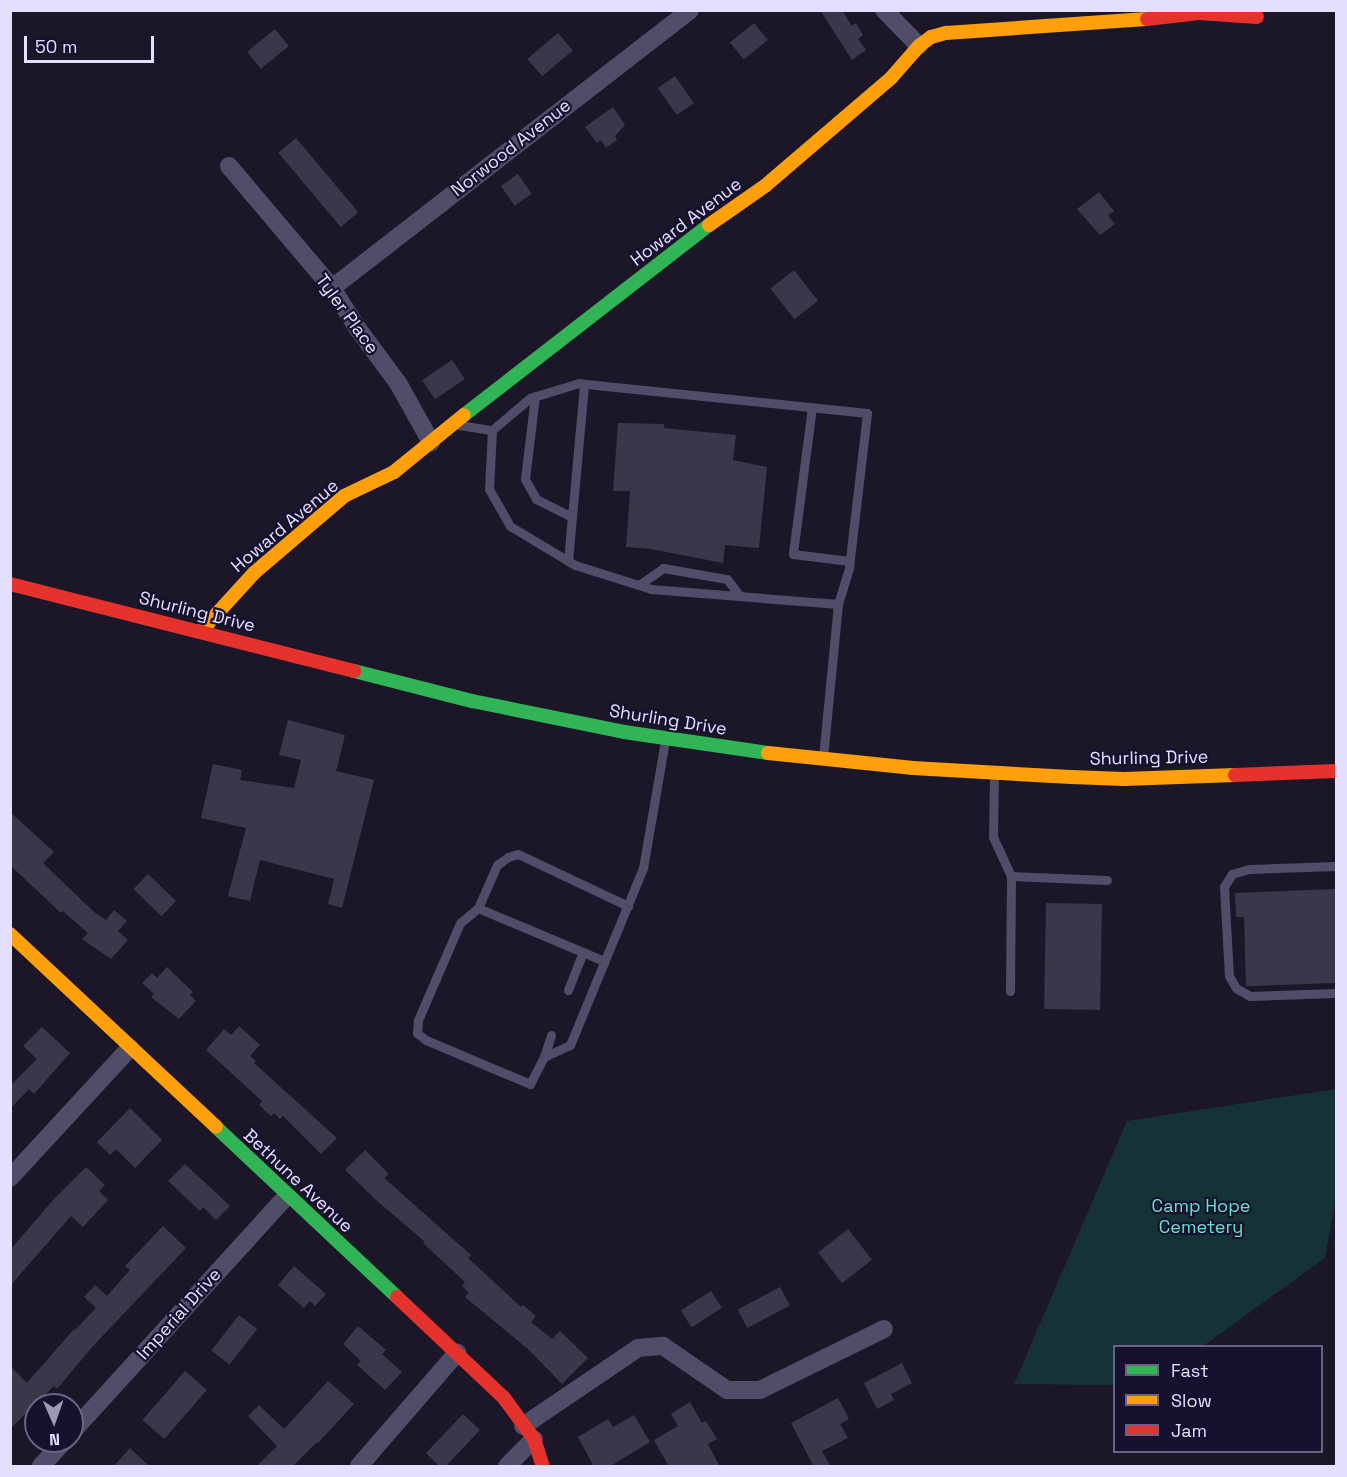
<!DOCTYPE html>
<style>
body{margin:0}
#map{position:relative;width:1347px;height:1477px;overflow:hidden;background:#1c1728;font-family:"Space Grotesk",sans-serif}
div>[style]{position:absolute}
.green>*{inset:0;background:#153336}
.building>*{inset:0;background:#3b3649;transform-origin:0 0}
.lane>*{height:9px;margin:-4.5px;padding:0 4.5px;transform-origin:4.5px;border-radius:4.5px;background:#504d68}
.street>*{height:18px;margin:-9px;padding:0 9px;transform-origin:9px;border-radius:9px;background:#504d68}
.fast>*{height:14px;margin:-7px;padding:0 7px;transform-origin:7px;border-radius:7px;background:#30b455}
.slow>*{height:14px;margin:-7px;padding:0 7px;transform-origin:7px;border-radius:7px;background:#ff9f0a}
.jam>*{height:14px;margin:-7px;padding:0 7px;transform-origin:7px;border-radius:7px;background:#e5322d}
span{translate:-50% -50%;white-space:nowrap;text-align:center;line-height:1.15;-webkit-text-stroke:4.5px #18112e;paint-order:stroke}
.street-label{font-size:18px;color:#e4deff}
.park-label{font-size:18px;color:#65e4cc}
.frame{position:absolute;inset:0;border:12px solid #e4deff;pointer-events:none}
.legend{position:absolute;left:1113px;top:1345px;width:210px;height:108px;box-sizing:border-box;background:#18112e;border:2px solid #6a6382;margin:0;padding:8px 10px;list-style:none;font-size:18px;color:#e4deff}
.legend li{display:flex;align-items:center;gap:12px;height:30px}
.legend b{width:30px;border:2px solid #6a6382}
.north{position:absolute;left:24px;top:1393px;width:60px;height:60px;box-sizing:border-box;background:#18112e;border:2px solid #6a6382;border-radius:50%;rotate:178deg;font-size:16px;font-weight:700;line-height:24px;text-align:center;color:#e4deff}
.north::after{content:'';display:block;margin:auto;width:21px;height:27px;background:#9e98b4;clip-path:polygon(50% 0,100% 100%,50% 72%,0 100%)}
.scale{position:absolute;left:24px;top:36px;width:130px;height:27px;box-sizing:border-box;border:3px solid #e4deff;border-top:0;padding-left:8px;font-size:18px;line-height:21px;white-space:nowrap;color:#e4deff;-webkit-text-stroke:4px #18112e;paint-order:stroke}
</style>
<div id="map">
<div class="green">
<i style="clip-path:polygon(1336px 1089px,1336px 1198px,1325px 1258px,1203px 1346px,1114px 1346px,1114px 1385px,1014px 1384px,1127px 1121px)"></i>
</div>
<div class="building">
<i style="clip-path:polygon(820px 10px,842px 10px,852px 26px,856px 23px,863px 35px,858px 39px,866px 50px,852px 60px)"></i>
<i style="left:754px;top:23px;width:22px;height:31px;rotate:51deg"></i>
<i style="left:275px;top:29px;width:22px;height:36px;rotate:51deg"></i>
<i style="left:558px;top:33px;width:23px;height:40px;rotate:50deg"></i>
<i style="left:675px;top:76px;width:33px;height:21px;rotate:55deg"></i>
<i style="clip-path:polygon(613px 107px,625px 125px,615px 136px,617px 140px,606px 148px,601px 140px,597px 143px,585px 127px)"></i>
<i style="left:296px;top:138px;width:97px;height:23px;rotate:50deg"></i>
<i style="left:518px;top:174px;width:24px;height:21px;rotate:55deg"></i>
<i style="clip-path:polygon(1099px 192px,1114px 211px,1108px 215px,1115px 224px,1100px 235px,1077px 209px)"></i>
<i style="left:794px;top:270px;width:39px;height:30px;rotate:52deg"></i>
<i style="left:452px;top:360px;width:23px;height:36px;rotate:56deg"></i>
<i style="clip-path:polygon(618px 423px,664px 424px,664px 428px,736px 435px,733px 460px,767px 467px,759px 548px,725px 545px,723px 563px,651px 549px,626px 547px,630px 491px,613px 491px)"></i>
<i style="clip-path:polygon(288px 720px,345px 735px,336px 771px,374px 780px,342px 908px,328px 904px,334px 879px,260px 860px,250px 901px,228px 896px,246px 828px,201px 818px,213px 764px,242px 770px,240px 780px,294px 788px,301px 760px,279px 755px)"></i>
<i style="clip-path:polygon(10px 812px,54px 852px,43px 863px,94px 912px,106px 920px,114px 910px,127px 921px,118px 931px,128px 940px,111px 959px,82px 939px,88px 933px,63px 911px,61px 913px,10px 865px)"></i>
<i style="left:148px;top:874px;width:39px;height:21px;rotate:44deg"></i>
<i style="clip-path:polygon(1336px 889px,1336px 983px,1246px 986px,1244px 917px,1236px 917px,1235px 893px)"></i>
<i style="left:1046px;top:903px;width:56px;height:106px;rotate:1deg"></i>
<i style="clip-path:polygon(167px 967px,193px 992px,190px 995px,196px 1001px,179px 1019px,151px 997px,154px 994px,142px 983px,152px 973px,157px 978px)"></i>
<i style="clip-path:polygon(239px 1026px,260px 1045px,250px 1056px,256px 1061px,254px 1063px,337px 1138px,321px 1154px,283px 1116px,280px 1119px,274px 1113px,271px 1116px,259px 1105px,262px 1101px,206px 1050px,224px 1029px,231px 1035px)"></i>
<i style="clip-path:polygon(42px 1027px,70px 1053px,34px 1094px,29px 1089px,10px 1109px,10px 1086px,37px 1059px,23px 1046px)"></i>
<i style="clip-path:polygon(130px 1108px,162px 1140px,135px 1168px,116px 1149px,110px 1155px,97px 1142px)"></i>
<i style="clip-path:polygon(365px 1150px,389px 1174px,384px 1178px,471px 1255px,468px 1258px,521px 1307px,523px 1305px,536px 1316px,531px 1322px,552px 1339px,560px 1331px,588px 1358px,562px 1384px,529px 1350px,465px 1297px,469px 1293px,462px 1286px,465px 1282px,423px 1243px,425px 1242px,375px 1199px,345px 1170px)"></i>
<i style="clip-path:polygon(185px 1164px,230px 1206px,216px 1220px,203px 1207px,200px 1211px,168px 1181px)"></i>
<i style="clip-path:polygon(86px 1167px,105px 1185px,99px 1191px,108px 1200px,83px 1227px,71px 1216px,10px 1286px,10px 1250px,54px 1199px)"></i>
<i style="clip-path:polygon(163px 1226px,186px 1248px,93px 1346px,57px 1389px,54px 1386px,10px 1429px,10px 1366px,27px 1383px,74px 1329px,75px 1330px,96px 1308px,84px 1297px,95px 1285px,107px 1296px,130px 1270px,125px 1266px)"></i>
<i style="left:848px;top:1229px;width:39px;height:38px;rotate:52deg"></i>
<i style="clip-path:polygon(294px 1266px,326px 1294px,315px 1306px,310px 1301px,304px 1308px,278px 1285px)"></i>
<i style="left:780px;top:1287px;width:21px;height:48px;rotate:62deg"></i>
<i style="left:711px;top:1291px;width:20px;height:36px;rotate:57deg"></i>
<i style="left:239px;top:1315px;width:23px;height:45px;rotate:38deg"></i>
<i style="clip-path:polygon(358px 1326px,386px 1350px,382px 1354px,402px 1372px,385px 1390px,357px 1365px,361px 1361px,343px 1344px)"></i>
<i style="clip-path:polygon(902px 1363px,912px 1383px,891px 1394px,894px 1400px,877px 1409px,864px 1383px)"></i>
<i style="left:185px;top:1371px;width:29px;height:65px;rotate:41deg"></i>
<i style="clip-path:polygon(328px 1381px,354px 1404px,318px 1443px,317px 1442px,292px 1467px,256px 1467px,277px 1446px,248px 1416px,259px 1405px,284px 1429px)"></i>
<i style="clip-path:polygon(838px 1398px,849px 1419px,840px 1424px,848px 1438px,822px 1451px,831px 1467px,814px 1467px,791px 1423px)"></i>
<i style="clip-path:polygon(690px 1402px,702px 1423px,706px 1421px,717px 1439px,708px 1444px,720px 1467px,669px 1467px,654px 1440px,678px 1426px,671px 1414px)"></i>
<i style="clip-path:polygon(463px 1414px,480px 1430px,445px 1467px,440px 1467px,426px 1453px)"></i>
<i style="clip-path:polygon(634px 1415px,650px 1442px,609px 1467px,594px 1467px,578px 1437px,608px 1419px,613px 1427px)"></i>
<i style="clip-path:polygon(130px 1448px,150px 1467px,113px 1467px)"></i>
</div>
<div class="lane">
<i style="left:535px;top:396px;width:84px;rotate:96.9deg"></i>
<i style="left:525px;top:479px;width:23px;rotate:61deg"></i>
<i style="left:536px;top:499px;width:40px;rotate:26.6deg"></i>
<i style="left:812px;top:407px;width:148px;rotate:97.4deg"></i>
<i style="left:793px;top:554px;width:57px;rotate:7deg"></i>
<i style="left:459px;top:425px;width:33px;rotate:9deg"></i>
<i style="left:568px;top:561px;width:178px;rotate:-84.8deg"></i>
<i style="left:639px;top:585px;width:29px;rotate:-35deg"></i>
<i style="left:663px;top:568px;width:65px;rotate:9.8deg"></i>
<i style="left:727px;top:579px;width:21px;rotate:53deg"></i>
<i style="left:823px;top:757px;width:154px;rotate:-84.4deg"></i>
<i style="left:838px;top:604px;width:39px;rotate:-73deg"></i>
<i style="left:849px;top:567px;width:155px;rotate:-83.3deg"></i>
<i style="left:867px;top:413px;width:290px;rotate:-174.1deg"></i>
<i style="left:579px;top:383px;width:51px;rotate:163deg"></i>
<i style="left:530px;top:398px;width:50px;rotate:139.9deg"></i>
<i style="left:492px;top:430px;width:59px;rotate:92.9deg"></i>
<i style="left:489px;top:489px;width:43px;rotate:60.4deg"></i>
<i style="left:510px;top:526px;width:76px;rotate:31deg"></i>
<i style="left:575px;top:565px;width:80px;rotate:17.5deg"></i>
<i style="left:651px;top:589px;width:188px;rotate:4.6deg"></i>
<i style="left:994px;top:775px;width:62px;rotate:90.9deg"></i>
<i style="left:993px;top:837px;width:43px;rotate:65.2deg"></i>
<i style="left:1011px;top:876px;width:96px;rotate:2.4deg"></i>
<i style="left:1336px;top:866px;width:87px;rotate:178deg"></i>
<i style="left:1249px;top:869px;width:18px;rotate:164deg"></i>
<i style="left:1232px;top:874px;width:15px;rotate:122deg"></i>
<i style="left:1224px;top:887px;width:89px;rotate:86.8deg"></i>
<i style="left:1229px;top:976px;width:14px;rotate:60deg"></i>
<i style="left:1236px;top:988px;width:16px;rotate:30deg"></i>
<i style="left:1250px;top:996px;width:86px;rotate:-2deg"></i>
<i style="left:478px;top:908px;width:47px;rotate:-66.2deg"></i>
<i style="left:497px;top:865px;width:14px;rotate:-36deg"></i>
<i style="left:508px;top:857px;width:10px;rotate:-17deg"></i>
<i style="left:518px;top:854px;width:122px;rotate:25.3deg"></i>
<i style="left:604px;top:961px;width:137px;rotate:-157.2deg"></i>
<i style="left:478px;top:908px;width:23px;rotate:140deg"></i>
<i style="left:460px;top:923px;width:106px;rotate:113.4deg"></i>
<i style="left:418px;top:1020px;width:13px;rotate:94deg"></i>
<i style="left:417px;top:1033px;width:11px;rotate:38deg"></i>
<i style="left:426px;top:1040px;width:113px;rotate:22.9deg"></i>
<i style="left:530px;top:1084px;width:30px;rotate:-63deg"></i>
<i style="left:544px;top:1057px;width:29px;rotate:-25deg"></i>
<i style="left:570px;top:1045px;width:191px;rotate:-67.6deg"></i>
<i style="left:643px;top:868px;width:129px;rotate:-80.2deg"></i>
<i style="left:568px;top:990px;width:41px;rotate:-68.5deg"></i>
<i style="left:1010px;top:991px;width:115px;rotate:-89.5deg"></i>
<i style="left:544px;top:1057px;width:23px;rotate:-72deg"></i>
</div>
<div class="street">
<i style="left:884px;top:10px;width:50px;rotate:45.8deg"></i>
<i style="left:229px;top:166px;width:160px;rotate:49.8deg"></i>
<i style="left:332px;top:288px;width:49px;rotate:57.6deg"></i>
<i style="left:358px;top:329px;width:67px;rotate:53.5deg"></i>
<i style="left:398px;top:383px;width:68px;rotate:60.8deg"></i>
<i style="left:332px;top:288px;width:453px;rotate:-37.8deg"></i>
<i style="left:10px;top:1178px;width:177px;rotate:-47.3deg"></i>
<i style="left:523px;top:1426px;width:139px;rotate:-34.1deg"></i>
<i style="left:638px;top:1348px;width:25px;rotate:-5deg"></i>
<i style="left:663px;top:1346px;width:78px;rotate:34.5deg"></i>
<i style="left:727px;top:1390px;width:33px"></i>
<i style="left:760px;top:1390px;width:138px;rotate:-26.2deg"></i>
<i style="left:72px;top:1432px;width:319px;rotate:-47.7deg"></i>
<i style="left:41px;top:1466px;width:34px;rotate:-47deg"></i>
<i style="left:359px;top:1466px;width:150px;rotate:-49.1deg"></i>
<i style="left:507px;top:1466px;width:38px;rotate:-45deg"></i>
</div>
<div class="fast">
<i style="left:464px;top:415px;width:310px;rotate:-37.8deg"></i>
<i style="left:354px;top:671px;width:122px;rotate:14.3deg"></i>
<i style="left:472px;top:701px;width:155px;rotate:11.5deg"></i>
<i style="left:624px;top:732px;width:146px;rotate:8.3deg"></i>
<i style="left:216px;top:1127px;width:248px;rotate:43.2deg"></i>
</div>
<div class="slow">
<i style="left:709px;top:225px;width:68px;rotate:-34.9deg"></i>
<i style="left:765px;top:186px;width:166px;rotate:-40.6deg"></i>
<i style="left:891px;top:78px;width:43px;rotate:-48.8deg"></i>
<i style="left:919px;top:46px;width:15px;rotate:-37deg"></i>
<i style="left:931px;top:37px;width:16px;rotate:-15deg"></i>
<i style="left:946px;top:33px;width:201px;rotate:-4deg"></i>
<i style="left:201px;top:631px;width:79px;rotate:-47.6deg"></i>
<i style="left:254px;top:573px;width:118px;rotate:-40.5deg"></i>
<i style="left:344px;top:496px;width:55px;rotate:-25.6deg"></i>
<i style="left:394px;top:472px;width:90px;rotate:-39.2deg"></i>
<i style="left:768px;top:753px;width:146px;rotate:5.9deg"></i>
<i style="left:913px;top:768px;width:158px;rotate:3.3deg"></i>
<i style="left:1071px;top:777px;width:53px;rotate:2.2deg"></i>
<i style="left:1124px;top:779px;width:111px;rotate:-2.1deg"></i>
<i style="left:10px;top:934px;width:282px;rotate:43.1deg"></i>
</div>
<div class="jam">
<i style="left:1147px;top:19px;width:52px;rotate:-6.6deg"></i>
<i style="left:1199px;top:13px;width:58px;rotate:3.9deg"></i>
<i style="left:10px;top:584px;width:355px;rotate:14.2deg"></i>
<i style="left:1235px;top:775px;width:101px;rotate:-2.3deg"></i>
<i style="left:397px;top:1297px;width:147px;rotate:43.3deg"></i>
<i style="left:504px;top:1398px;width:51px;rotate:53.8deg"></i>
<i style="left:534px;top:1439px;width:28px;rotate:72deg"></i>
</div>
<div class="street-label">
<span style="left:511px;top:148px;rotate:-38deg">Norwood Avenue</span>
<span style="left:686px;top:222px;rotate:-37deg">Howard Avenue</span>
<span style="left:347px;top:314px;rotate:54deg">Tyler Place</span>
<span style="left:285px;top:526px;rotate:-40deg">Howard Avenue</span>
<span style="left:197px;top:612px;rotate:14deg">Shurling Drive</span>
<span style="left:668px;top:720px;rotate:9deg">Shurling Drive</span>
<span style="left:1149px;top:758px;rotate:-1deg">Shurling Drive</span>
<span style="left:298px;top:1181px;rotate:43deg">Bethune Avenue</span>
<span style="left:179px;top:1314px;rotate:-48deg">Imperial Drive</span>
</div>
<div class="park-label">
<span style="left:1201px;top:1217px">Camp Hope<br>Cemetery</span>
</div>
<div class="frame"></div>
<ul class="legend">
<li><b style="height:8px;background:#30b455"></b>Fast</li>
<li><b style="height:8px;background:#ff9f0a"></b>Slow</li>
<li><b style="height:8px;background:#e5322d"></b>Jam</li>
</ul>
<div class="north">N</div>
<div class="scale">50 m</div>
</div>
